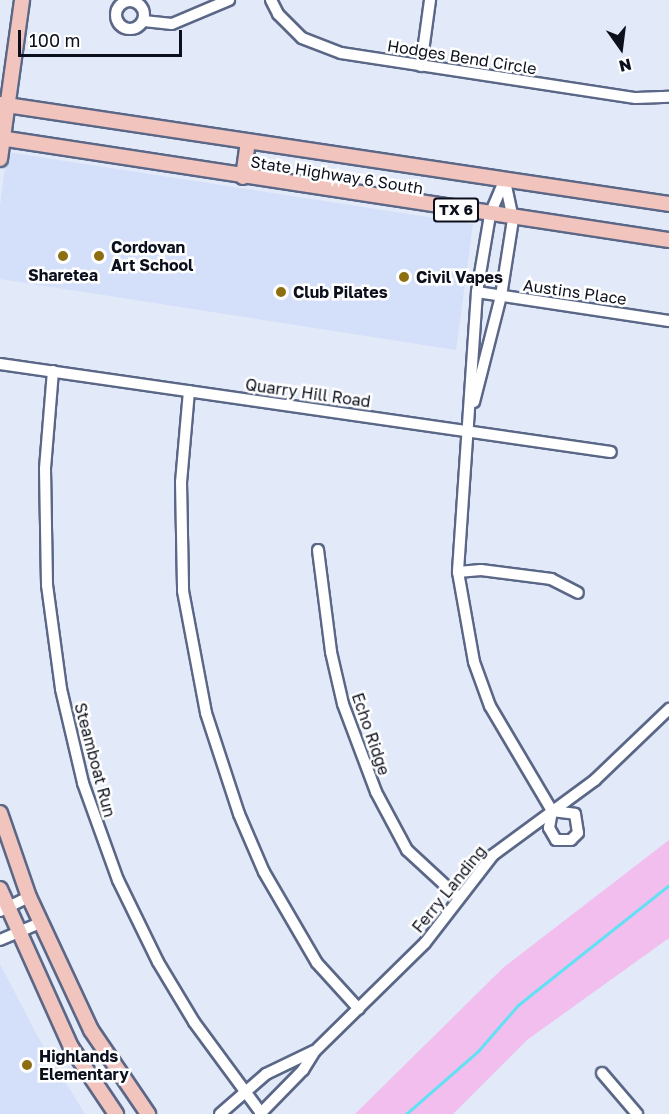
<!DOCTYPE html>
<style>
body{margin:0}
#map{position:relative;width:669px;height:1114px;overflow:hidden;background:#e2e9f8;font-family:"Golos Text",sans-serif}
div>[style]{position:absolute}
.built>*{inset:0;background:#d4dff9}
.green>*{inset:0;background:#f1beee}
.stream>*{height:3px;margin:-1.5px;padding:0 1.5px;transform-origin:1.5px;border-radius:1.5px;background:#61e1f3}
.roads{filter:drop-shadow(2px 0 #5a6787) drop-shadow(-2px 0 #5a6787) drop-shadow(0 2px #5a6787) drop-shadow(0 -2px #5a6787)}
.minor>*{height:10px;margin:-5px;padding:0 5px;transform-origin:5px;border-radius:5px;background:#fff}
.minor>.ring{margin:-5px;padding:0;box-sizing:content-box;background:none;border:10px solid #fff;border-radius:50%}
.major>*{height:14px;margin:-7px;padding:0 7px;transform-origin:7px;border-radius:7px;background:#f2c4be}
.dots>*{width:16px;height:16px;translate:-50% -50%;box-sizing:border-box;border:3px solid #fff;border-radius:50%}
span{translate:-50% -50%;white-space:nowrap;text-align:center;line-height:1.15;-webkit-text-stroke:5px #fff;paint-order:stroke}
.shield-label span{padding:2px 4px;background:#fff;border:2px solid;border-radius:4px;-webkit-text-stroke-width:0}
.shield-label{font-size:15px;color:#0c101d;font-weight:700}
.street-label{font-size:16px;color:#0c101d}
.poi-label{font-size:16px;color:#0c101d;font-weight:700}
.left{translate:0 -50%;text-align:left}
.north{position:absolute;left:591px;top:18px;width:60px;height:60px;-webkit-text-stroke:4px #fff;paint-order:stroke;rotate:166deg;font-size:16px;font-weight:700;line-height:24px;text-align:center;color:#0c101d}
.north::after{content:'';display:block;margin:auto;width:21px;height:27px;background:#0c101d;clip-path:polygon(50% 0,100% 100%,50% 72%,0 100%)}
.scale{position:absolute;left:18px;top:30px;width:164px;height:27px;box-sizing:border-box;border:3px solid #0c101d;border-top:0;padding-left:8px;font-size:18px;line-height:21px;white-space:nowrap;color:#0c101d;-webkit-text-stroke:4px #fff;paint-order:stroke}
</style>
<div id="map">
<div class="built">
<i style="clip-path:polygon(7px 152px,473px 224px,456px 350px,0 279px,0 206px)"></i>
<i style="clip-path:polygon(0 964px,38px 1037px,85px 1114px,0 1114px)"></i>
</div>
<div class="green">
<i style="clip-path:polygon(669px 840px,669px 938px,527px 1040px,453px 1114px,355px 1114px,504px 967px)"></i>
</div>
<div class="stream">
<i style="left:406px;top:1114px;width:96px;rotate:-41.2deg"></i>
<i style="left:478px;top:1051px;width:61px;rotate:-49deg"></i>
<i style="left:518px;top:1005px;width:193px;rotate:-38.5deg"></i>
</div>
<div class="roads">
<div class="minor">
<i style="left:271px;top:0;width:16px;rotate:63deg"></i>
<i style="left:278px;top:14px;width:34px;rotate:45deg"></i>
<i style="left:302px;top:38px;width:42px;rotate:21deg"></i>
<i style="left:341px;top:53px;width:298px;rotate:8.7deg"></i>
<i style="left:636px;top:98px;width:33px;rotate:-2deg"></i>
<i class="ring" style="left:116px;top:1px;width:18px;height:18px"></i>
<i style="left:144px;top:21px;width:28px;rotate:6deg"></i>
<i style="left:172px;top:24px;width:62px;rotate:-22.8deg"></i>
<i style="left:421px;top:66px;width:67px;rotate:-82.2deg"></i>
<i style="left:505px;top:179px;width:39px;rotate:113deg"></i>
<i style="left:490px;top:215px;width:78px;rotate:99.6deg"></i>
<i style="left:477px;top:292px;width:281px;rotate:93.9deg"></i>
<i style="left:458px;top:572px;width:91px;rotate:79.9deg"></i>
<i style="left:474px;top:662px;width:47px;rotate:70deg"></i>
<i style="left:490px;top:706px;width:122px;rotate:59.4deg"></i>
<i style="left:477px;top:292px;width:194px;rotate:8.6deg"></i>
<i style="left:0;top:364px;width:617px;rotate:8.2deg"></i>
<i style="left:53px;top:371px;width:98px;rotate:94.7deg"></i>
<i style="left:45px;top:469px;width:116px;rotate:89deg"></i>
<i style="left:47px;top:585px;width:105px;rotate:82.3deg"></i>
<i style="left:61px;top:689px;width:97px;rotate:76.8deg"></i>
<i style="left:83px;top:783px;width:103px;rotate:70.2deg"></i>
<i style="left:118px;top:880px;width:91px;rotate:64deg"></i>
<i style="left:158px;top:962px;width:70px;rotate:59deg"></i>
<i style="left:194px;top:1022px;width:113px;rotate:53.6deg"></i>
<i style="left:189px;top:391px;width:91px;rotate:95deg"></i>
<i style="left:181px;top:482px;width:109px;rotate:88.9deg"></i>
<i style="left:183px;top:591px;width:124px;rotate:79.3deg"></i>
<i style="left:206px;top:713px;width:106px;rotate:71.9deg"></i>
<i style="left:239px;top:814px;width:63px;rotate:66.7deg"></i>
<i style="left:264px;top:872px;width:105px;rotate:59.8deg"></i>
<i style="left:317px;top:963px;width:62px;rotate:47.6deg"></i>
<i style="left:474px;top:402px;width:109px;rotate:-75.7deg"></i>
<i style="left:501px;top:296px;width:78px;rotate:-81.1deg"></i>
<i style="left:513px;top:219px;width:40px;rotate:-102deg"></i>
<i style="left:318px;top:550px;width:103px;rotate:82.7deg"></i>
<i style="left:331px;top:652px;width:53px;rotate:77deg"></i>
<i style="left:343px;top:704px;width:94px;rotate:69.4deg"></i>
<i style="left:376px;top:792px;width:66px;rotate:61.9deg"></i>
<i style="left:407px;top:850px;width:71px;rotate:42.7deg"></i>
<i style="left:458px;top:572px;width:23px;rotate:-5deg"></i>
<i style="left:481px;top:570px;width:71px;rotate:7.3deg"></i>
<i style="left:551px;top:579px;width:30px;rotate:27deg"></i>
<i style="left:552px;top:811px;width:23px;rotate:7deg"></i>
<i style="left:575px;top:814px;width:19px;rotate:81deg"></i>
<i style="left:578px;top:833px;width:10px;rotate:135deg"></i>
<i style="left:571px;top:840px;width:15px;rotate:180deg"></i>
<i style="left:556px;top:840px;width:14px;rotate:-120deg"></i>
<i style="left:549px;top:828px;width:17px;rotate:-80deg"></i>
<i style="left:0;top:911px;width:32px;rotate:-26deg"></i>
<i style="left:0;top:940px;width:43px;rotate:-23deg"></i>
<i style="left:602px;top:1073px;width:54px;rotate:49.5deg"></i>
<i style="left:220px;top:1114px;width:61px;rotate:-41deg"></i>
<i style="left:266px;top:1074px;width:53px;rotate:-25.6deg"></i>
<i style="left:260px;top:1114px;width:62px;rotate:-45.7deg"></i>
<i style="left:303px;top:1070px;width:22px;rotate:-58deg"></i>
<i style="left:315px;top:1051px;width:154px;rotate:-44.5deg"></i>
<i style="left:425px;top:943px;width:111px;rotate:-52.3deg"></i>
<i style="left:493px;top:855px;width:127px;rotate:-36.3deg"></i>
<i style="left:595px;top:780px;width:103px;rotate:-43.8deg"></i>
</div>
<div class="major">
<i style="left:0;top:104px;width:676px;rotate:8.5deg"></i>
<i style="left:0;top:138px;width:677px;rotate:8.67deg"></i>
<i style="left:0;top:159px;width:161px;rotate:-82.1deg"></i>
<i style="left:243px;top:177px;width:36px;rotate:-82deg"></i>
<i style="left:0;top:813px;width:89px;rotate:71deg"></i>
<i style="left:29px;top:897px;width:147px;rotate:65deg"></i>
<i style="left:91px;top:1030px;width:102px;rotate:55.8deg"></i>
<i style="left:0;top:889px;width:173px;rotate:65.8deg"></i>
<i style="left:71px;top:1047px;width:81px;rotate:56.1deg"></i>
</div>
</div>
<div class="dots">
<i style="left:63px;top:256px;background:#8d6e11"></i>
<i style="left:99px;top:256px;background:#8d6e11"></i>
<i style="left:404px;top:277px;background:#8d6e11"></i>
<i style="left:281px;top:292px;background:#8d6e11"></i>
<i style="left:27px;top:1065px;background:#8d6e11"></i>
</div>
<div class="shield-label">
<span style="left:456px;top:210px">TX 6</span>
</div>
<div class="street-label">
<span style="left:462px;top:57px;rotate:9deg">Hodges Bend Circle</span>
<span style="left:337px;top:175px;rotate:9deg">State Highway 6 South</span>
<span style="left:575px;top:292px;rotate:8deg">Austins Place</span>
<span style="left:308px;top:393px;rotate:8deg">Quarry Hill Road</span>
<span style="left:371px;top:734px;rotate:71deg">Echo Ridge</span>
<span style="left:95px;top:760px;rotate:75deg">Steamboat Run</span>
<span style="left:449px;top:889px;rotate:-51deg">Ferry Landing</span>
</div>
<div class="poi-label">
<span class="left" style="left:111px;top:256px">Cordovan<br>Art School</span>
<span style="left:63px;top:275px">Sharetea</span>
<span class="left" style="left:416px;top:277px">Civil Vapes</span>
<span class="left" style="left:293px;top:292px">Club Pilates</span>
<span class="left" style="left:39px;top:1065px">Highlands<br>Elementary</span>
</div>
<div class="north">N</div>
<div class="scale">100 m</div>
</div>
